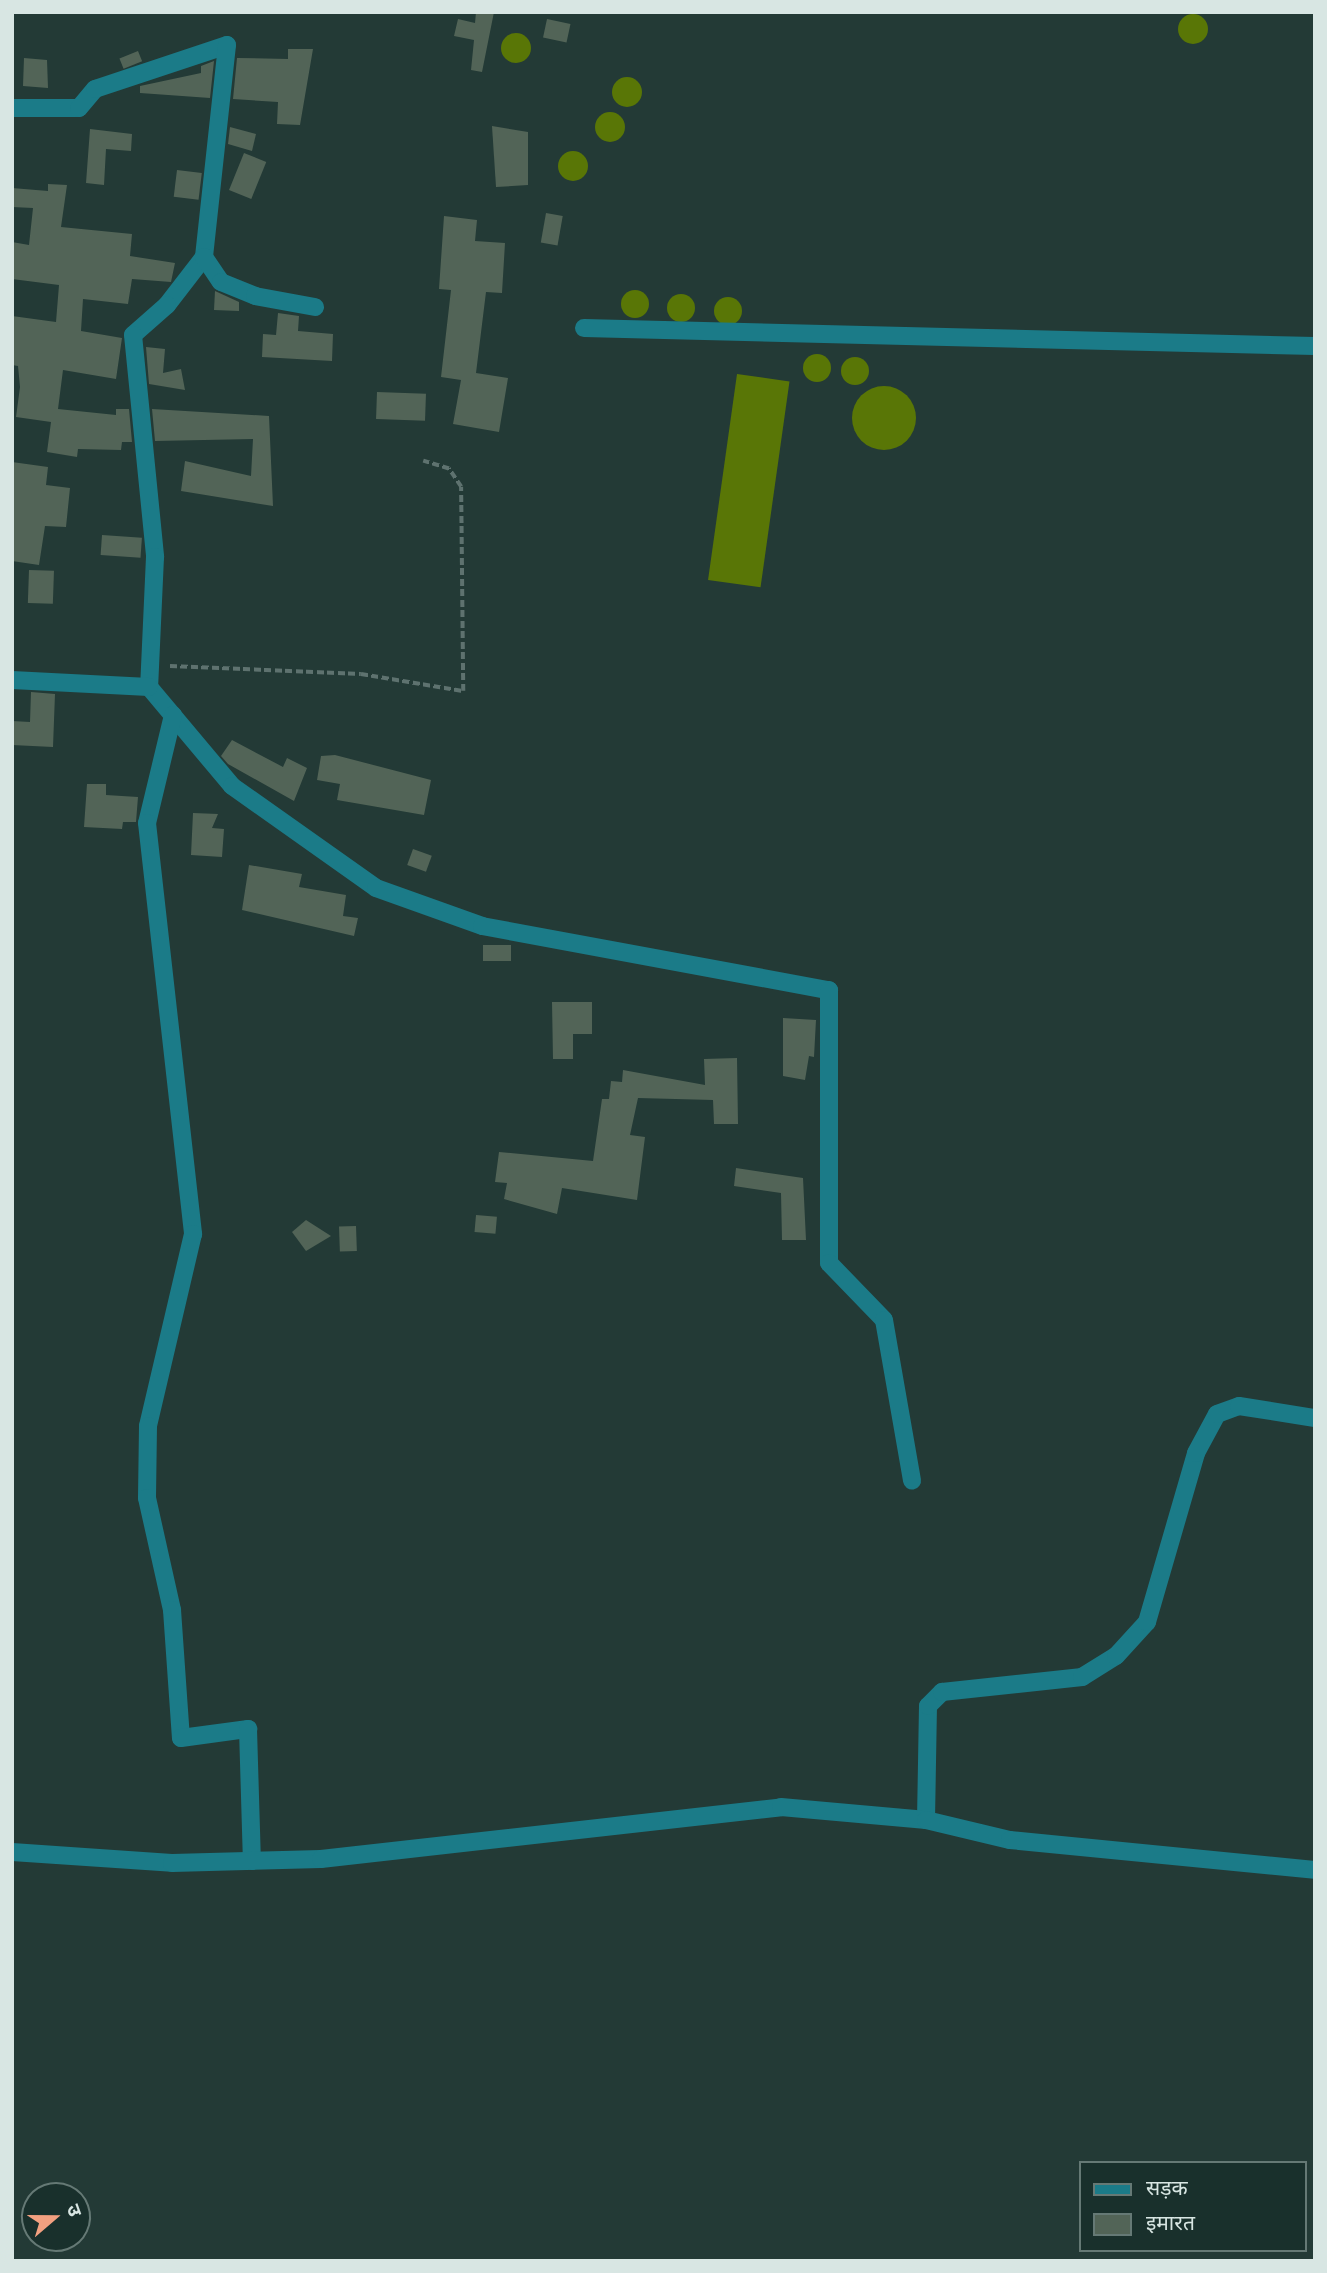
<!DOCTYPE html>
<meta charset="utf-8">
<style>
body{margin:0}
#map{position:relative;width:1327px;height:2273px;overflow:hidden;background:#233a36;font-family:Rubik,"Noto Sans Devanagari",sans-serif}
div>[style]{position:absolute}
.forest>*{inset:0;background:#597606;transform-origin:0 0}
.round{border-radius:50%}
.building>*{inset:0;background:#526457;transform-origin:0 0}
.path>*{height:3.5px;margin-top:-1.75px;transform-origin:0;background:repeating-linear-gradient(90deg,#5e726f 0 7px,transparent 0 10.5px)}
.minor>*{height:18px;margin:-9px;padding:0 9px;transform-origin:9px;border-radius:9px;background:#1b7b88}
span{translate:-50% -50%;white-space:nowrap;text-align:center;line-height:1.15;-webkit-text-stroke:5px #19302c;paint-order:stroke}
.frame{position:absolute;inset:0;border:14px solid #d8e6e3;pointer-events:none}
.legend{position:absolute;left:1079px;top:2161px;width:228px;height:91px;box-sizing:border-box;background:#19302c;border:2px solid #657975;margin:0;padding:9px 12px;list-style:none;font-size:21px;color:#d8e6e3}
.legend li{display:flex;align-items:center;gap:14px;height:35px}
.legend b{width:35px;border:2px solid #657975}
.north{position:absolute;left:21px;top:2182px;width:70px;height:70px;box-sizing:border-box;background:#19302c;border:2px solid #657975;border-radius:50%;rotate:70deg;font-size:19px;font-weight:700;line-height:28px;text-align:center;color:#d8e6e3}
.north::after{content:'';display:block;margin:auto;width:24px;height:32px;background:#f2a080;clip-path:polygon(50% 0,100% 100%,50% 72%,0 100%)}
</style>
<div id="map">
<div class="forest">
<i class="round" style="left:1178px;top:14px;width:30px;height:30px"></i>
<i class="round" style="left:501px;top:33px;width:30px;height:30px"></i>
<i class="round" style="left:612px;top:77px;width:30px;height:30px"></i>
<i class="round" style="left:595px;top:112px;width:30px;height:30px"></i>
<i class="round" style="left:558px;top:151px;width:30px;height:30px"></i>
<i class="round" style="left:621px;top:290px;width:28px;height:28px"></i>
<i class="round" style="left:667px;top:294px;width:28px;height:28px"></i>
<i class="round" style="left:714px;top:297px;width:28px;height:28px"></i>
<i class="round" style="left:803px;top:354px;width:28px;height:28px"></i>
<i class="round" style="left:841px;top:357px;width:28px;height:28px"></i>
<i style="left:737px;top:374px;width:53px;height:208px;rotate:8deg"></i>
<i class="round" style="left:852px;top:386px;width:64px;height:64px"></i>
</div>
<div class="building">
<i style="clip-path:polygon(476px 12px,494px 12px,482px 72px,471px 70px,474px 40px,454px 36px,458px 19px,475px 23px)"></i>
<i style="left:547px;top:19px;width:24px;height:19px;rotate:12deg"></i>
<i style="clip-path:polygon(288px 49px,313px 49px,300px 125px,277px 124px,278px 102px,233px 99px,237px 58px,288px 59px)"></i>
<i style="left:138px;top:51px;width:11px;height:20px;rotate:68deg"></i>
<i style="clip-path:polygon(24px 58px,47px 60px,48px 88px,23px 86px)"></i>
<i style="clip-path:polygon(214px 61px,210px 98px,140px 93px,140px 86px,201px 73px,201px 66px)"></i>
<i style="clip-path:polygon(492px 126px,528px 132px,528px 185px,496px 187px)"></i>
<i style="clip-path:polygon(230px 127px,256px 134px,252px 151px,228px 144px)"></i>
<i style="clip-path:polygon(90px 129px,132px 134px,131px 151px,106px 149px,104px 185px,86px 183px)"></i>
<i style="left:244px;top:153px;width:24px;height:40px;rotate:22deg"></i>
<i style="left:177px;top:170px;width:25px;height:27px;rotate:7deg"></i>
<i style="clip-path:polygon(48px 184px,67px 185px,61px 227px,132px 234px,130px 256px,175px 263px,171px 282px,132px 279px,128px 304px,83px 299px,81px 331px,122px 338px,116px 379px,63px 370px,58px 409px,116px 415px,116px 409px,129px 409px,132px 442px,122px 442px,121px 450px,78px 449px,77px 457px,47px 452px,51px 422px,16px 417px,20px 387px,18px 366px,12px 365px,12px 316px,56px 322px,59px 285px,12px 279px,12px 242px,29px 245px,33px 208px,12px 207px,12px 188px,48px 191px)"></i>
<i style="left:546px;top:213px;width:17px;height:30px;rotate:10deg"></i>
<i style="clip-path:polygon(444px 216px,477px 220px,475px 241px,505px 243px,502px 293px,486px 292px,476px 373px,508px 378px,499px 432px,453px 424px,461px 380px,441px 377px,451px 290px,439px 289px)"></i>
<i style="clip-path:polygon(215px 291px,239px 302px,239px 311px,214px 310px)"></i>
<i style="clip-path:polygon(278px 313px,299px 316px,298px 331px,333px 334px,332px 361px,262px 357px,263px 334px,276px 335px)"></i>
<i style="clip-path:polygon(146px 347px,165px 349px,163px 373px,181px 369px,185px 390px,149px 384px)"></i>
<i style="left:377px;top:392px;width:49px;height:27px;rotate:2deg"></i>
<i style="clip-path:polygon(152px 409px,269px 416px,273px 506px,181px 491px,185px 461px,251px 476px,253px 439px,155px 441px)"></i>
<i style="clip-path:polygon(12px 462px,48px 467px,46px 485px,70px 488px,66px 527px,45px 526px,39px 565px,12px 561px)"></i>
<i style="left:102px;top:535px;width:40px;height:20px;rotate:4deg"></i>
<i style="left:29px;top:570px;width:25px;height:33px;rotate:2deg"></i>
<i style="clip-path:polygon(31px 692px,55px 694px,53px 747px,12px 745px,12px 721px,30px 722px)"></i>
<i style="clip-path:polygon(232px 740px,283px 767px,287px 758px,307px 768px,294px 801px,228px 764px,221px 756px)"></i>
<i style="clip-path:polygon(335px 755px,431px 780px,424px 815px,337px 800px,340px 784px,317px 780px,321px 756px)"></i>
<i style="clip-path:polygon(87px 784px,106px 784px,106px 795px,138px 797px,136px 822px,123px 822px,122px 829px,84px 827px)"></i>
<i style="clip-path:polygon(193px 813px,218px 814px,212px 828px,224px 829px,222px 857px,191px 855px)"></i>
<i style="left:413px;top:849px;width:20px;height:17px;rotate:20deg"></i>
<i style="clip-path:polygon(249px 865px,302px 874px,299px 887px,346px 895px,343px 916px,358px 918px,354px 936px,242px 910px)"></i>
<i style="left:483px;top:945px;width:28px;height:16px"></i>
<i style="clip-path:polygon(552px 1002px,592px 1002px,592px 1034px,573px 1034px,573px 1059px,553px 1059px)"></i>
<i style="clip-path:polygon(783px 1018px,816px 1020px,814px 1057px,809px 1056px,805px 1080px,783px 1076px)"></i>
<i style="clip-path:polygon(737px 1058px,738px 1124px,714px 1124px,713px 1100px,638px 1098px,630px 1135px,645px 1137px,637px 1200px,562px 1188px,557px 1214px,504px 1199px,507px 1183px,495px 1182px,499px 1152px,593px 1161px,602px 1099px,609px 1099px,611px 1081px,622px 1082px,623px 1070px,705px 1085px,704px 1059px)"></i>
<i style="clip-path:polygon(736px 1168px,803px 1178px,806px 1240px,782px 1240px,781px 1193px,734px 1186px)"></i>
<i style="left:476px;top:1215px;width:21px;height:17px;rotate:5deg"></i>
<i style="clip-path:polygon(306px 1220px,331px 1236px,306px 1251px,292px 1232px)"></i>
<i style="left:356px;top:1226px;width:25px;height:17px;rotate:88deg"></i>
</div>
<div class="path">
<i style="left:170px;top:666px;width:191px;rotate:2.4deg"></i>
<i style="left:361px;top:674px;width:103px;rotate:9.5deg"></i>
<i style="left:463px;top:691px;width:204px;rotate:-90.6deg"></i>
<i style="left:461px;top:487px;width:22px;rotate:-124deg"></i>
<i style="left:449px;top:469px;width:27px;rotate:-163deg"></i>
</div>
<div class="minor">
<i style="left:12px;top:108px;width:67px"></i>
<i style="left:79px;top:108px;width:25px;rotate:-50deg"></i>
<i style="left:95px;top:89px;width:139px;rotate:-18.4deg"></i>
<i style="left:227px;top:45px;width:213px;rotate:96.2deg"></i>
<i style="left:204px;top:257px;width:61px;rotate:127.6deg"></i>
<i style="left:167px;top:305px;width:45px;rotate:138.6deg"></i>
<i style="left:133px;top:335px;width:223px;rotate:84.3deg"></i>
<i style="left:155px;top:557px;width:130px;rotate:92.6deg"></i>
<i style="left:149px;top:687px;width:129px;rotate:50deg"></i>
<i style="left:232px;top:786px;width:176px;rotate:35.3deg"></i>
<i style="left:376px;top:888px;width:113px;rotate:19.7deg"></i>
<i style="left:482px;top:926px;width:353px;rotate:10.5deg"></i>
<i style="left:829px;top:990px;width:273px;rotate:90deg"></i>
<i style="left:829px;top:1263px;width:79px;rotate:46deg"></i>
<i style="left:884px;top:1320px;width:163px;rotate:80.1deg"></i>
<i style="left:204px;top:257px;width:30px;rotate:56deg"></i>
<i style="left:221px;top:282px;width:37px;rotate:22deg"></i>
<i style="left:255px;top:296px;width:61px;rotate:10.4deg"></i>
<i style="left:584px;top:328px;width:731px;rotate:1.41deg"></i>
<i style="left:12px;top:680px;width:137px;rotate:2.9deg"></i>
<i style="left:173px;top:715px;width:111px;rotate:103.5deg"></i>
<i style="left:147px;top:823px;width:414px;rotate:83.6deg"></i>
<i style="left:193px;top:1234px;width:197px;rotate:103.2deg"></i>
<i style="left:148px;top:1426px;width:72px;rotate:90.8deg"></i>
<i style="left:147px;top:1498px;width:115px;rotate:77.4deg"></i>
<i style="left:172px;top:1610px;width:128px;rotate:86deg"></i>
<i style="left:181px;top:1738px;width:68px;rotate:-7.7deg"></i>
<i style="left:248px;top:1729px;width:132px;rotate:88.3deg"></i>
<i style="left:926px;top:1820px;width:114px;rotate:-89deg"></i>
<i style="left:928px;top:1706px;width:20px;rotate:-45deg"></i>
<i style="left:942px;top:1692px;width:141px;rotate:-6.1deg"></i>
<i style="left:1082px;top:1677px;width:40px;rotate:-32deg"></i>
<i style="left:1116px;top:1656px;width:46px;rotate:-47.6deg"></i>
<i style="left:1147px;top:1622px;width:176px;rotate:-73.8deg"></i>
<i style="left:1196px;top:1453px;width:44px;rotate:-61.7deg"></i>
<i style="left:1217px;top:1414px;width:23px;rotate:-20deg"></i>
<i style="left:1239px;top:1406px;width:77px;rotate:9deg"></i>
<i style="left:12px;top:1852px;width:160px;rotate:3.9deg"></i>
<i style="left:172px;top:1863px;width:149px;rotate:-1.5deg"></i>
<i style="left:321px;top:1859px;width:463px;rotate:-6.4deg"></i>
<i style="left:781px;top:1807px;width:146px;rotate:5.1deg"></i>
<i style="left:926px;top:1820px;width:86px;rotate:13.4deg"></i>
<i style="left:1010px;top:1840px;width:306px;rotate:5.6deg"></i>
</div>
<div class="frame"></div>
<ul class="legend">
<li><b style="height:9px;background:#1b7b88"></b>सड़क</li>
<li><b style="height:19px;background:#526457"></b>इमारत</li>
</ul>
<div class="north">उ</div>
</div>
